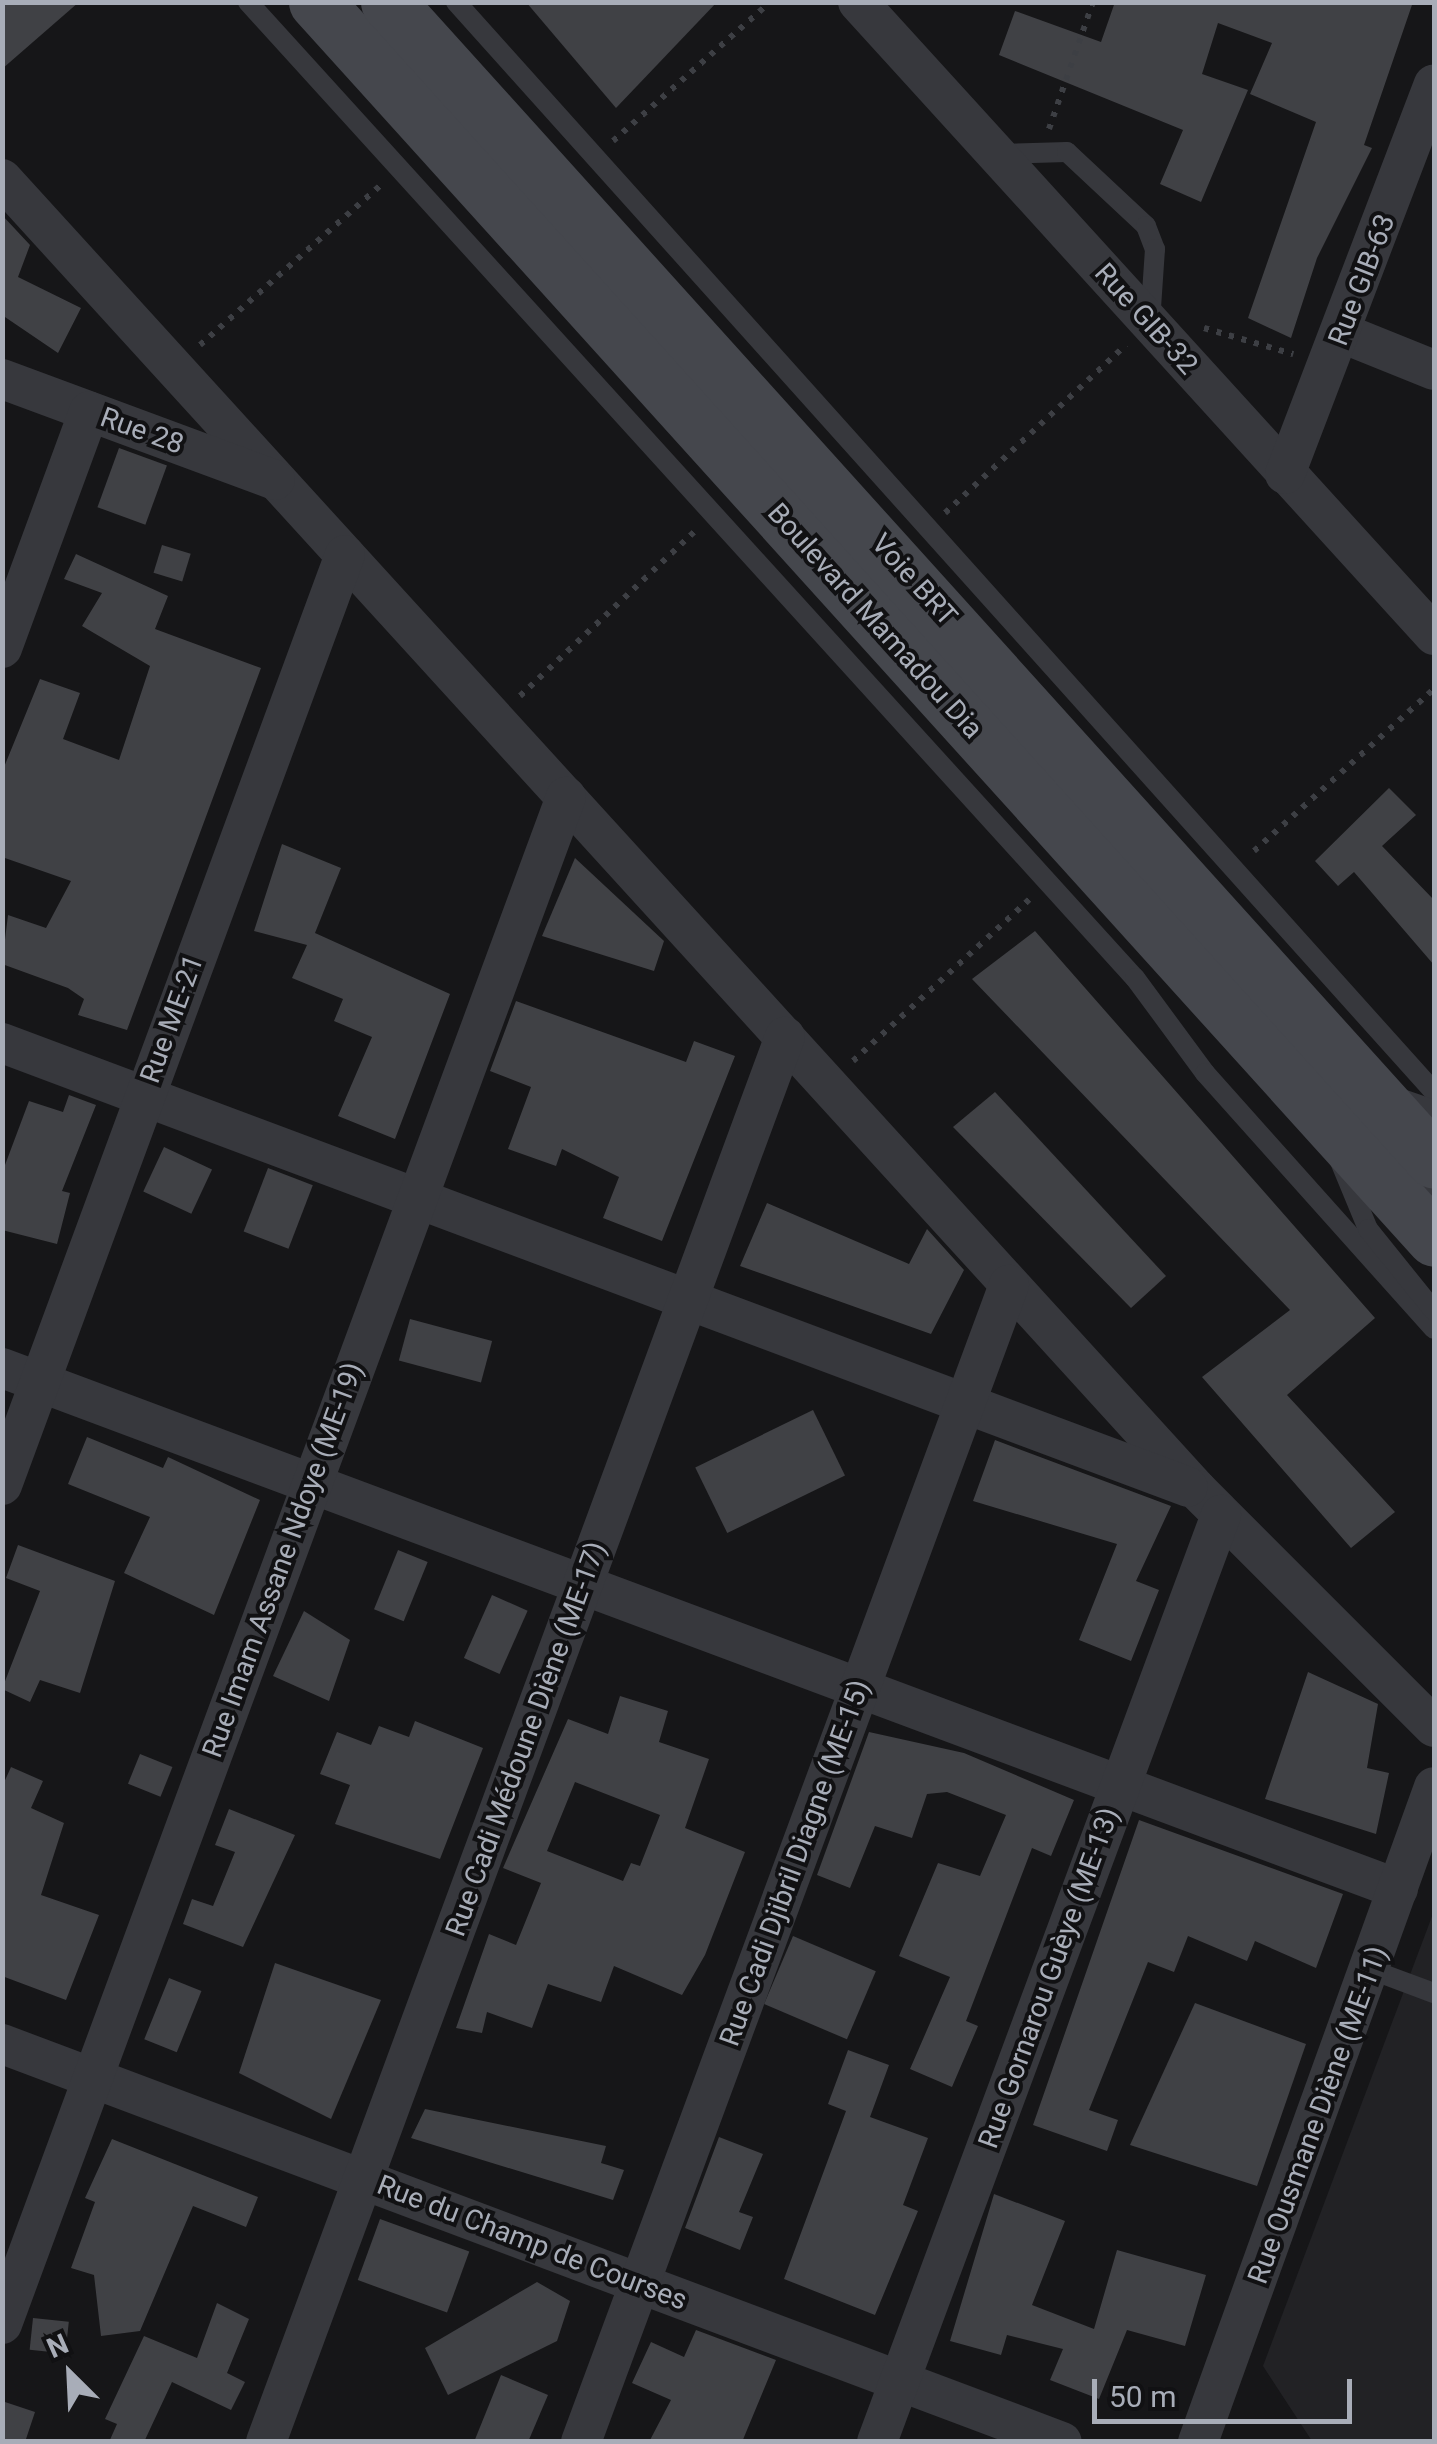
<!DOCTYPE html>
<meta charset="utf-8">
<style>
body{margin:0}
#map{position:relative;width:1437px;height:2444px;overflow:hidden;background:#161618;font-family:Roboto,sans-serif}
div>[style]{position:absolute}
.built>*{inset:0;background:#222225}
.building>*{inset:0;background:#404145;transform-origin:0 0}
.path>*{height:6px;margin-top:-3px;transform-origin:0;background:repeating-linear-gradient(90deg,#3d3f44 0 5px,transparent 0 13px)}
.lane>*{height:20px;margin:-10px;padding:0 10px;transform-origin:10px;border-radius:10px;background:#37383d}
.street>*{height:40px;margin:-20px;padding:0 20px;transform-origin:20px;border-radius:20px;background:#37383d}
.secondary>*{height:55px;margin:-27.5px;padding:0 27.5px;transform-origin:27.5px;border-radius:27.5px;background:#45474d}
span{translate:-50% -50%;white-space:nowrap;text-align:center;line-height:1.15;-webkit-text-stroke:8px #111113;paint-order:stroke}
.street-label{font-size:28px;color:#a8adb8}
.frame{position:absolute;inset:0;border:5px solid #a8adb8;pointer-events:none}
.north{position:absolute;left:20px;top:2324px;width:100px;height:100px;-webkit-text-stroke:8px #111113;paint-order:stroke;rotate:336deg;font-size:28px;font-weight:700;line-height:40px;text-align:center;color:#a8adb8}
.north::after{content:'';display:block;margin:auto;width:35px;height:45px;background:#a8adb8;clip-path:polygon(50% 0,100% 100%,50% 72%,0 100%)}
.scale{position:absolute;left:1092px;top:2379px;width:260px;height:45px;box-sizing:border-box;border:5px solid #a8adb8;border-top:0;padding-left:12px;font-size:30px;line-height:35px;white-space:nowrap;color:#a8adb8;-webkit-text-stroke:8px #111113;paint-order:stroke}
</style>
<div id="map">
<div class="built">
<i style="clip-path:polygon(1434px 1911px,1434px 2441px,1312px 2441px,1263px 2366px)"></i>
</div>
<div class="building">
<i style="clip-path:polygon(2px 2px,79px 2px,2px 69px)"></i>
<i style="clip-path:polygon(526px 2px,717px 2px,616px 108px)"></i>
<i style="clip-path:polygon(1115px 2px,1413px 2px,1364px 145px,1372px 148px,1317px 258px,1291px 338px,1248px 318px,1316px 122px,1250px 94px,1272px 43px,1218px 23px,1202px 74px,1248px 90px,1201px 202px,1160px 184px,1183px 130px,999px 55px,1015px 11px,1101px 42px)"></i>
<i style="clip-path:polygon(2px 215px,30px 245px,18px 277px,81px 308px,58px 353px,2px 315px)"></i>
<i style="left:119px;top:448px;width:51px;height:63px;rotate:20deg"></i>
<i style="left:162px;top:545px;width:30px;height:29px;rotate:17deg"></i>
<i style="clip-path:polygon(76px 554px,168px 596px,155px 629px,261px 668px,127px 1030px,78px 1015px,84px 999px,68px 988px,2px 964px,8px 915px,46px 928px,71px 881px,2px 857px,2px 772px,40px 679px,80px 693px,63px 739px,119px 760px,150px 666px,82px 626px,102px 593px,64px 579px)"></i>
<i style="clip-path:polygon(1389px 788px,1416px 815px,1382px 846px,1434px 900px,1434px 965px,1354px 872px,1338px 886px,1315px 861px)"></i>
<i style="clip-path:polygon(282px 844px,341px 868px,315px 933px,450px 994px,395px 1139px,338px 1116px,372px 1037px,334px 1021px,343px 999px,292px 978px,307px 945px,254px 931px)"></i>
<i style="clip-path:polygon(575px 858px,664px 941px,654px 971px,542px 936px)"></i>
<i style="clip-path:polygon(1035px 931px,1375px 1318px,1287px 1395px,1395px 1512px,1351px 1548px,1202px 1377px,1290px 1310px,972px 979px)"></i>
<i style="clip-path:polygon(516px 1001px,686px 1062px,694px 1041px,735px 1056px,662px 1241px,603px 1218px,619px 1177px,562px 1149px,556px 1166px,508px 1149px,531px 1087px,490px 1071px)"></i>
<i style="clip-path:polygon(995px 1092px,1166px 1276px,1131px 1308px,953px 1127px)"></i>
<i style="clip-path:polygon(69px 1095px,96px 1105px,62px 1191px,70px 1193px,57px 1244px,2px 1230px,2px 1173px,29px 1101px,63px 1112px)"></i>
<i style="left:164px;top:1147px;width:53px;height:49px;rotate:25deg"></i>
<i style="left:268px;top:1168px;width:48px;height:68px;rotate:21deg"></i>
<i style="clip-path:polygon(767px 1203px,909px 1264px,927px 1229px,964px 1270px,931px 1334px,740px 1266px)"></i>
<i style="left:410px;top:1319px;width:85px;height:43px;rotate:15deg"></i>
<i style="left:813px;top:1410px;width:73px;height:131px;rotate:64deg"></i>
<i style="clip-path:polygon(87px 1437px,163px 1468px,168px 1457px,260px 1500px,214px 1615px,124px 1573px,150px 1517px,68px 1484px)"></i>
<i style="clip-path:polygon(995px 1440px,1171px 1506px,1136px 1581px,1159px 1590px,1131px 1661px,1079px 1640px,1117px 1544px,973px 1501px)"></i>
<i style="clip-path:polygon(18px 1545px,115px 1581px,80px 1693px,40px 1680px,30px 1702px,2px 1689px,40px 1591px,6px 1578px)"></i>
<i style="left:398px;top:1550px;width:32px;height:64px;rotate:22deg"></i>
<i style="left:492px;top:1595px;width:39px;height:69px;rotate:24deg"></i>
<i style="clip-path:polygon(304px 1611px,350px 1640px,329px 1701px,273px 1676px)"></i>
<i style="clip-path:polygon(1308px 1672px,1378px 1704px,1367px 1768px,1389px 1773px,1376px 1834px,1265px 1799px)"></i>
<i style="clip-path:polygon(evenodd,620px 1696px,668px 1711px,659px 1742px,709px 1759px,685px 1828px,745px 1852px,705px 1955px,682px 1995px,614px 1966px,601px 2002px,548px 1984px,532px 2028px,487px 2012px,482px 2033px,456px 2028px,489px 1934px,516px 1945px,541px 1883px,503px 1868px,568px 1719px,608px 1734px,620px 1696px,575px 1782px,660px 1815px,640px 1866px,631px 1863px,623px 1881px,547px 1851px,575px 1782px)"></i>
<i style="clip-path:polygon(415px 1721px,483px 1748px,440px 1859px,335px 1824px,350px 1785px,320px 1774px,337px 1732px,371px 1745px,379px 1726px,409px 1737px)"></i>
<i style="clip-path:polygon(869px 1732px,964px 1753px,1074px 1800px,1051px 1856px,1032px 1848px,966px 2021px,978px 2026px,952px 2087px,910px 2069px,950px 1977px,899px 1956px,938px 1863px,980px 1876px,1006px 1815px,947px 1792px,927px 1794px,912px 1838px,875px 1826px,850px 1888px,817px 1875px)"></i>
<i style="left:140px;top:1754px;width:35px;height:32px;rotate:22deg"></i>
<i style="clip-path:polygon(11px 1767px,43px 1781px,31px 1808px,64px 1823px,41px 1895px,99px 1915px,66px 2000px,2px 1976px,2px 1787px)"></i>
<i style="clip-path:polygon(229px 1809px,295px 1835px,243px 1947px,183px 1924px,192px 1899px,213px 1906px,235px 1852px,215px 1845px)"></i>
<i style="clip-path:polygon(1139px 1820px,1343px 1894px,1316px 1968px,1255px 1941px,1247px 1961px,1188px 1936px,1174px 1972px,1148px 1962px,1089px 2110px,1118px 2120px,1107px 2151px,1033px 2125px)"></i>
<i style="left:793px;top:1936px;width:90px;height:74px;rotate:23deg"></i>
<i style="clip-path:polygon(275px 1963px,381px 2000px,331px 2119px,239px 2073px)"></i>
<i style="left:169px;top:1978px;width:35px;height:66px;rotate:22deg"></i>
<i style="clip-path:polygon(1195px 2003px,1306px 2044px,1257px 2186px,1130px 2145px)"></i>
<i style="clip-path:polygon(848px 2050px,889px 2065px,870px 2117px,928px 2138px,903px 2205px,918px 2211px,875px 2315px,784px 2279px,846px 2111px,828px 2104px)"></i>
<i style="clip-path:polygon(425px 2109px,606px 2146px,601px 2163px,624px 2170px,613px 2200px,411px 2138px)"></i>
<i style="clip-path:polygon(719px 2137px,763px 2154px,739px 2212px,753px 2217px,740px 2250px,685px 2228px)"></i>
<i style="clip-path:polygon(112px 2139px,258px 2197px,246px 2227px,193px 2206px,140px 2331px,101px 2336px,94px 2275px,71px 2268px,95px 2202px,85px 2198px)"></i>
<i style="clip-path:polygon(994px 2194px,1065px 2221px,1032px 2305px,1094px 2329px,1117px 2250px,1206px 2275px,1185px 2346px,1127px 2330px,1099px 2399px,1050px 2380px,1063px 2349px,1007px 2335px,1001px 2355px,950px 2341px)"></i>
<i style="left:380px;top:2219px;width:95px;height:65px;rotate:20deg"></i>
<i style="clip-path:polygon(537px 2282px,570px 2301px,557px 2341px,448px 2395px,425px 2348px)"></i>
<i style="clip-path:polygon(217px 2303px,249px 2319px,227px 2373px,245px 2382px,231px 2410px,172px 2382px,144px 2442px,109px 2442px,117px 2424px,105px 2419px,144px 2336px,197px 2358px)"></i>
<i style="left:33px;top:2318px;width:36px;height:32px;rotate:6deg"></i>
<i style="clip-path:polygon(696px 2330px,776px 2360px,742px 2442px,649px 2442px,671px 2400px,632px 2383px,651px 2342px,684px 2357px)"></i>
<i style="clip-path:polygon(501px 2375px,548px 2395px,528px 2442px,474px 2442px)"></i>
<i style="clip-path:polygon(2px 2401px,35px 2412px,25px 2442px,2px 2442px)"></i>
</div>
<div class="path">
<i style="left:1049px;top:129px;width:134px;rotate:-70.9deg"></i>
<i style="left:613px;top:141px;width:210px;rotate:-41.5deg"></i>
<i style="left:1204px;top:328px;width:93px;rotate:16.3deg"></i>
<i style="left:200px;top:345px;width:243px;rotate:-41.5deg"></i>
<i style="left:945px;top:513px;width:247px;rotate:-42.9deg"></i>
<i style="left:520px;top:696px;width:243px;rotate:-43.3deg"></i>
<i style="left:1254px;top:851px;width:242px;rotate:-42deg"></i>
<i style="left:853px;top:1061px;width:239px;rotate:-42.5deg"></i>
</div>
<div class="lane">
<i style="left:248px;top:2px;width:1319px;rotate:47.74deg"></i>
<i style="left:1135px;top:978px;width:118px;rotate:53.6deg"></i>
<i style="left:1205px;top:1073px;width:343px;rotate:48.2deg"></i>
<i style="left:456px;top:2px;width:1464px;rotate:48.1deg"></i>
<i style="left:996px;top:154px;width:71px;rotate:-1.6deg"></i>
<i style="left:1067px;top:152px;width:108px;rotate:43.1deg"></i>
<i style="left:1146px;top:226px;width:25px;rotate:69deg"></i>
<i style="left:1155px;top:249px;width:73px;rotate:93.9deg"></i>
<i style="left:1399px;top:1098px;width:37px;rotate:19deg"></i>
<i style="left:1339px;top:1159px;width:76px;rotate:67.5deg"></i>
<i style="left:1368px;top:1229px;width:105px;rotate:51.2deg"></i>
<i style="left:1412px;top:1170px;width:33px;rotate:47deg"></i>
<i style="left:1372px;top:1970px;width:66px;rotate:20.4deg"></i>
</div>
<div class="street">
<i style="left:858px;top:2px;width:856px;rotate:47.7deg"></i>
<i style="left:2px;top:179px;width:1774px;rotate:47.65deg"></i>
<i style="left:1197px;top:1490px;width:335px;rotate:45deg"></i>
<i style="left:1342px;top:333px;width:99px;rotate:21.9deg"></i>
<i style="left:2px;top:379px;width:291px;rotate:20.3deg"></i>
<i style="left:1285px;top:474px;width:417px;rotate:-69.1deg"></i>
<i style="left:2px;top:648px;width:252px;rotate:-69.8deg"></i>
<i style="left:2px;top:1043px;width:1266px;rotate:20.52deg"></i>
<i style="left:2px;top:1368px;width:1490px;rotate:20.47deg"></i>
<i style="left:2px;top:1485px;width:991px;rotate:-69.76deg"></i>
<i style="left:2px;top:2044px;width:1132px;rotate:20.58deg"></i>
<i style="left:2px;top:2324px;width:1628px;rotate:-69.73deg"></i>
<i style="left:266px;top:2442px;width:1498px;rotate:-69.73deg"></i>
<i style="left:581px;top:2442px;width:1234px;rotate:-69.7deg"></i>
<i style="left:877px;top:2442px;width:989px;rotate:-69.64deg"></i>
<i style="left:1198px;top:2442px;width:696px;rotate:-70.19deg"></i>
</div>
<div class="secondary">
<i style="left:316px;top:2px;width:1667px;rotate:47.89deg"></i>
<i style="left:388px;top:2px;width:1561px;rotate:47.93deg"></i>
</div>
<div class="street-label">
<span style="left:1362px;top:280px;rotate:-69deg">Rue GIB-63</span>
<span style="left:1146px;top:319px;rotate:48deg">Rue GIB-32</span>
<span style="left:142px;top:431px;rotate:20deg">Rue 28</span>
<span style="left:914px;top:580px;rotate:48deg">Voie BRT</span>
<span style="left:875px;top:621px;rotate:48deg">Boulevard Mamadou Dia</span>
<span style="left:172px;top:1019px;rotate:-70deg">Rue ME-21</span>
<span style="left:283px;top:1560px;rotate:-70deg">Rue Imam Assane Ndoye (ME-19)</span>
<span style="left:526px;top:1739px;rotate:-70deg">Rue Cadi Médoune Diène (ME-17)</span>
<span style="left:795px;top:1863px;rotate:-70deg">Rue Cadi Djibril Diagne (ME-15)</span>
<span style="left:1049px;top:1978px;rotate:-70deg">Rue Gornarou Guèye (ME-13)</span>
<span style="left:1318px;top:2115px;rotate:-70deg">Rue Ousmane Diène (ME-11)</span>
<span style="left:532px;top:2243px;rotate:21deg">Rue du Champ de Courses</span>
</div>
<div class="frame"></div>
<div class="north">N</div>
<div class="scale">50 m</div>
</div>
